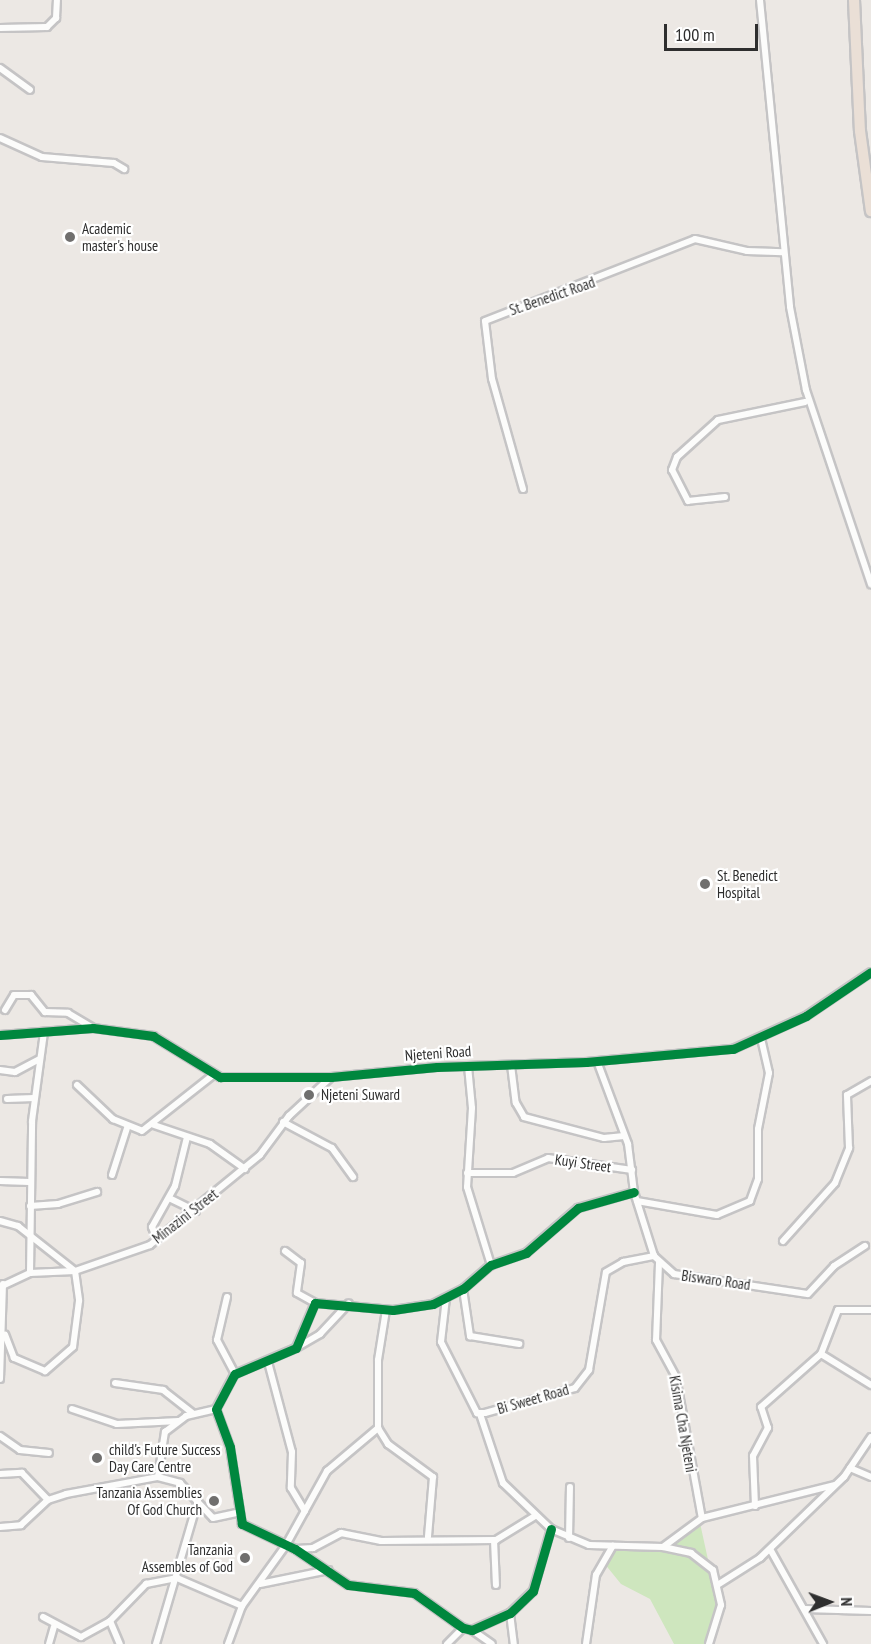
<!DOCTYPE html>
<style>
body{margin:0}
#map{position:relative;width:871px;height:1644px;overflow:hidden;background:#ece8e4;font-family:"PT Sans Narrow",sans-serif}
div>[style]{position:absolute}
.green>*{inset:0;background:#cee6be}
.roads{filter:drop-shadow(2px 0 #c5c4c5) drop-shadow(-2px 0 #c5c4c5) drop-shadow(0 2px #c5c4c5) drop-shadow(0 -2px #c5c4c5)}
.street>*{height:6px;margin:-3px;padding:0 3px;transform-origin:3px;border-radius:3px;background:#fcfcfb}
.highway>*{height:10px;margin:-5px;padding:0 5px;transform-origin:5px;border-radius:5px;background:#eadfd6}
.cycleway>*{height:9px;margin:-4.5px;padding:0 4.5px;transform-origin:4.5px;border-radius:4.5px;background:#00873e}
.dots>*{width:16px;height:16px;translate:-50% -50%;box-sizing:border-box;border:3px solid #fff;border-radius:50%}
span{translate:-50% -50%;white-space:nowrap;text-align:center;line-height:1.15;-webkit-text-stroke:4.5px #fff;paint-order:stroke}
.poi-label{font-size:15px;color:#2e2e2e}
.left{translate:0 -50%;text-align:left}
.right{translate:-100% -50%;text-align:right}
.street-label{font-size:15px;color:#2e2e2e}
.north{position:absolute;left:799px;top:1572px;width:60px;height:60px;-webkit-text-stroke:4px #fff;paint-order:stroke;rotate:89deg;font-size:16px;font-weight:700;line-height:24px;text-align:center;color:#2e2e2e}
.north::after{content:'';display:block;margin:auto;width:21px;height:27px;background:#2e2e2e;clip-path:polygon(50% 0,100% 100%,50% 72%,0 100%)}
.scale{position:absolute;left:664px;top:24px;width:94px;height:27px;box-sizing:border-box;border:3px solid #2e2e2e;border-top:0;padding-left:8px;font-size:18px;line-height:21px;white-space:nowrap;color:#2e2e2e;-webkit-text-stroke:4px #fff;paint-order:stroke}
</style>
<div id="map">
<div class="green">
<i style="clip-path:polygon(700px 1523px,719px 1610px,710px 1644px,674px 1644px,650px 1599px,621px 1584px,604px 1563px,613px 1548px,668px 1548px)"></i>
</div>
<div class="roads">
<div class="street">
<i style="left:760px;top:0;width:308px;rotate:84.4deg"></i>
<i style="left:790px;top:307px;width:85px;rotate:79.1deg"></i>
<i style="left:806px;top:390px;width:205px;rotate:71.5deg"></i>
<i style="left:0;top:28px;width:47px;rotate:-1.2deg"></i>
<i style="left:47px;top:27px;width:13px;rotate:-45deg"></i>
<i style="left:56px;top:18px;width:18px;rotate:-87deg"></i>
<i style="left:0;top:68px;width:37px;rotate:36deg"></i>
<i style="left:0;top:138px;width:46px;rotate:24.3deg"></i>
<i style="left:42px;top:157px;width:72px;rotate:4.8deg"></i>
<i style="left:114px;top:163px;width:12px;rotate:31deg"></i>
<i style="left:523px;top:489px;width:114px;rotate:-105.7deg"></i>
<i style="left:492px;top:379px;width:58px;rotate:-96.9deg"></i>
<i style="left:485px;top:321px;width:225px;rotate:-21.3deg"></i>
<i style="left:695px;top:239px;width:53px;rotate:13deg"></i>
<i style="left:747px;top:251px;width:36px;rotate:2deg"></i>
<i style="left:725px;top:497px;width:37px;rotate:174deg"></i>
<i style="left:688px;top:501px;width:35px;rotate:-117deg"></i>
<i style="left:672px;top:470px;width:14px;rotate:-69deg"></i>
<i style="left:677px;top:457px;width:55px;rotate:-42.1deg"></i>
<i style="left:718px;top:420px;width:89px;rotate:-11.7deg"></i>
<i style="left:5px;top:1010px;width:17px;rotate:-59deg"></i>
<i style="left:14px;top:995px;width:17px"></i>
<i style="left:31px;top:995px;width:22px;rotate:51deg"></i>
<i style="left:45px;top:1012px;width:23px;rotate:2deg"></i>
<i style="left:68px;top:1013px;width:29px;rotate:31deg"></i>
<i style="left:0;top:1035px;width:93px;rotate:-4.3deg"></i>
<i style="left:93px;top:1028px;width:61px;rotate:7.6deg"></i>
<i style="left:153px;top:1036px;width:79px;rotate:31.5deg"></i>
<i style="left:220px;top:1077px;width:111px"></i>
<i style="left:331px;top:1077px;width:106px;rotate:-5.4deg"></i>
<i style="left:437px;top:1067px;width:149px;rotate:-1.9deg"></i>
<i style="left:586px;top:1062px;width:148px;rotate:-5.1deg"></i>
<i style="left:733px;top:1049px;width:80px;rotate:-24.3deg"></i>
<i style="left:806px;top:1016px;width:78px;rotate:-34.1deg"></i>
<i style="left:597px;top:1061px;width:89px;rotate:69.5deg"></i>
<i style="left:628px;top:1144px;width:48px;rotate:82.9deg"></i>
<i style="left:634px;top:1192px;width:67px;rotate:72.6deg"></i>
<i style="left:654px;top:1256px;width:27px;rotate:42deg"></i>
<i style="left:674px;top:1274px;width:135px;rotate:8.5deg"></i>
<i style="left:808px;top:1294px;width:38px;rotate:-47deg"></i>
<i style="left:834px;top:1266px;width:37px;rotate:-33deg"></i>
<i style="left:511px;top:1065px;width:38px;rotate:83deg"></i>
<i style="left:516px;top:1103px;width:16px;rotate:60deg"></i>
<i style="left:524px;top:1117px;width:83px;rotate:14.7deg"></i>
<i style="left:604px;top:1138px;width:20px;rotate:-6deg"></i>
<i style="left:468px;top:1066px;width:42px;rotate:84.6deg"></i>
<i style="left:472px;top:1108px;width:79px;rotate:93.6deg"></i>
<i style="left:467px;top:1187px;width:82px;rotate:72.9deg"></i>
<i style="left:0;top:1070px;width:15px;rotate:8deg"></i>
<i style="left:15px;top:1072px;width:27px;rotate:-28deg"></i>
<i style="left:77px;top:1085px;width:50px;rotate:43.4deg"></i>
<i style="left:113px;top:1119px;width:31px;rotate:22deg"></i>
<i style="left:142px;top:1131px;width:89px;rotate:-38.2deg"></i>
<i style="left:7px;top:1099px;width:27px;rotate:-2deg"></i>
<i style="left:283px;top:1122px;width:55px;rotate:28deg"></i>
<i style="left:332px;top:1148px;width:36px;rotate:54deg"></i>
<i style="left:154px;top:1125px;width:59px;rotate:18.7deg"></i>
<i style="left:210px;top:1144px;width:43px;rotate:35.5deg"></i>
<i style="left:467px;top:1173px;width:46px"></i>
<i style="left:513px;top:1173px;width:38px;rotate:-23deg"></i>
<i style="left:548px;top:1158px;width:85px;rotate:8.1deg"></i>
<i style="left:112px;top:1175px;width:49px;rotate:-72.3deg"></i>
<i style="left:0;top:1181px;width:29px;rotate:2deg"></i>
<i style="left:169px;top:1198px;width:30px;rotate:26deg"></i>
<i style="left:637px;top:1201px;width:81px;rotate:9.9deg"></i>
<i style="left:717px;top:1215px;width:36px;rotate:-23deg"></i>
<i style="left:750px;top:1201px;width:23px;rotate:-70deg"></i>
<i style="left:758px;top:1179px;width:50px;rotate:-90deg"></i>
<i style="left:758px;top:1129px;width:57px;rotate:-78.9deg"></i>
<i style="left:769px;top:1073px;width:37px;rotate:-103deg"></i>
<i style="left:30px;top:1206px;width:28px;rotate:-4deg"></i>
<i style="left:58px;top:1204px;width:41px;rotate:-17.1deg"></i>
<i style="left:0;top:1221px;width:19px;rotate:16deg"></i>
<i style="left:18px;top:1226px;width:73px;rotate:38.3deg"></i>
<i style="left:75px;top:1271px;width:30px;rotate:82deg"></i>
<i style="left:79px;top:1301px;width:46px;rotate:97.4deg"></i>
<i style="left:73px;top:1347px;width:37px;rotate:139deg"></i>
<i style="left:45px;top:1371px;width:34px;rotate:-157deg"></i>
<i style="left:14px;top:1358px;width:25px;rotate:-111deg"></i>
<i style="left:157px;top:1240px;width:14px;rotate:-111deg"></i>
<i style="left:152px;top:1227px;width:47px;rotate:-60.7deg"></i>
<i style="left:175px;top:1186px;width:50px;rotate:-76.2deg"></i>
<i style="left:783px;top:1241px;width:78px;rotate:-48.1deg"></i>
<i style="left:835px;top:1183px;width:38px;rotate:-68deg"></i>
<i style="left:849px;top:1148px;width:53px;rotate:-92.2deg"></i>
<i style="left:847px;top:1095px;width:28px;rotate:-30deg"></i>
<i style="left:285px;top:1251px;width:20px;rotate:37deg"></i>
<i style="left:301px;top:1263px;width:30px;rotate:98deg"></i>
<i style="left:297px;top:1293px;width:21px;rotate:29deg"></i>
<i style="left:659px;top:1263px;width:77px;rotate:92.2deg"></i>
<i style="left:656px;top:1340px;width:42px;rotate:61.6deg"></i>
<i style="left:676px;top:1377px;width:143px;rotate:79.6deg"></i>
<i style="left:30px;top:1273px;width:152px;rotate:-89.2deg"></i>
<i style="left:32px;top:1121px;width:90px;rotate:-82.3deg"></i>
<i style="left:0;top:1287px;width:33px;rotate:-25deg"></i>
<i style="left:30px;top:1273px;width:45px;rotate:-2.5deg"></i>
<i style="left:75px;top:1271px;width:79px;rotate:-19.1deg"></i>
<i style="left:150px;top:1245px;width:142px;rotate:-39.3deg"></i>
<i style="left:260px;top:1155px;width:49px;rotate:-53.4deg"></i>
<i style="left:289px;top:1116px;width:57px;rotate:-42.9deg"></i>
<i style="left:463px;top:1289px;width:48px;rotate:81.5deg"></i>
<i style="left:470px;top:1336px;width:50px;rotate:9.3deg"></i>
<i style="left:227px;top:1297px;width:44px;rotate:103.1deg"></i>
<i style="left:217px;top:1340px;width:38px;rotate:62deg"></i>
<i style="left:446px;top:1298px;width:44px;rotate:96.5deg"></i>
<i style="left:441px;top:1342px;width:80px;rotate:63.1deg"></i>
<i style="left:477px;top:1413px;width:8px"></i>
<i style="left:485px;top:1413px;width:93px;rotate:-15.5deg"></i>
<i style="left:575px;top:1388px;width:23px;rotate:-52deg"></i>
<i style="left:589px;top:1370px;width:99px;rotate:-80.2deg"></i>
<i style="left:606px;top:1272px;width:20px;rotate:-30deg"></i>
<i style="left:623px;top:1262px;width:32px;rotate:-11deg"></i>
<i style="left:386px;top:1310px;width:51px;rotate:99.1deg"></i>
<i style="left:378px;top:1360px;width:68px;rotate:90deg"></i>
<i style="left:378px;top:1428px;width:19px;rotate:58deg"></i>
<i style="left:388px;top:1444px;width:56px;rotate:36.3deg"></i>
<i style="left:433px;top:1477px;width:60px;rotate:94.8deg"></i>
<i style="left:296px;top:1348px;width:28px;rotate:-30deg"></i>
<i style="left:320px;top:1334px;width:42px;rotate:-46.9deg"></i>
<i style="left:821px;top:1354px;width:59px;rotate:31.8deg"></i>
<i style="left:268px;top:1362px;width:93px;rotate:75.1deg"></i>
<i style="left:292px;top:1452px;width:36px;rotate:92deg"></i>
<i style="left:291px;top:1488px;width:27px;rotate:59deg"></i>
<i style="left:0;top:1379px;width:95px;rotate:-88.2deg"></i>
<i style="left:115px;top:1383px;width:49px;rotate:8.3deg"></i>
<i style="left:163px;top:1390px;width:37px;rotate:38deg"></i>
<i style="left:72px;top:1409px;width:47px;rotate:18.4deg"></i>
<i style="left:117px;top:1424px;width:62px;rotate:-2.8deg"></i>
<i style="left:480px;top:1414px;width:73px;rotate:71.6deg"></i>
<i style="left:503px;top:1483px;width:66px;rotate:43.8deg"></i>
<i style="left:551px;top:1529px;width:41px;rotate:22.8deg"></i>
<i style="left:589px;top:1545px;width:74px;rotate:1.5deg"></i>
<i style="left:663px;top:1547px;width:49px;rotate:-36.6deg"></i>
<i style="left:702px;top:1518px;width:136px;rotate:-14deg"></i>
<i style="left:0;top:1436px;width:24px;rotate:35deg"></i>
<i style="left:20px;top:1450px;width:29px;rotate:6deg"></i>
<i style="left:850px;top:1468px;width:23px;rotate:23deg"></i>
<i style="left:0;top:1474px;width:22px;rotate:-3deg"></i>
<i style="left:22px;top:1473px;width:37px;rotate:46deg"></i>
<i style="left:158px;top:1477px;width:46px;rotate:-81.2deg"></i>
<i style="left:165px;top:1432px;width:26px;rotate:-37deg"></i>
<i style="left:186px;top:1416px;width:31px;rotate:-13deg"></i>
<i style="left:755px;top:1506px;width:50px;rotate:-92.3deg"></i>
<i style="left:753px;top:1456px;width:32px;rotate:-62deg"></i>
<i style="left:768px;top:1428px;width:22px;rotate:-108deg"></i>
<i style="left:761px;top:1407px;width:80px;rotate:-41.5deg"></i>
<i style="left:821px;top:1354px;width:47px;rotate:-68.9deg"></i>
<i style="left:838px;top:1310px;width:33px"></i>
<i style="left:0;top:1527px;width:21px;rotate:-5deg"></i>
<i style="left:21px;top:1525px;width:37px;rotate:-43deg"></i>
<i style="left:48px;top:1500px;width:19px;rotate:-18deg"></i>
<i style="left:66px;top:1494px;width:94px;rotate:-10.5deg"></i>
<i style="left:158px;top:1477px;width:23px;rotate:15deg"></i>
<i style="left:180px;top:1483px;width:48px;rotate:46.7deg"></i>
<i style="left:213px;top:1518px;width:25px;rotate:-12deg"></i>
<i style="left:551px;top:1529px;width:65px;rotate:106.2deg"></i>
<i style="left:533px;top:1591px;width:32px;rotate:136deg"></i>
<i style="left:510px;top:1613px;width:42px;rotate:155.9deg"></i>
<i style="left:472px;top:1630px;width:9px;rotate:-167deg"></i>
<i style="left:463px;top:1628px;width:60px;rotate:-144.5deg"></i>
<i style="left:414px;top:1593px;width:66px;rotate:-173.1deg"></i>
<i style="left:348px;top:1585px;width:64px;rotate:-145.8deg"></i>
<i style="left:295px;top:1549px;width:59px;rotate:-154.7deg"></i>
<i style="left:242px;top:1524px;width:78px;rotate:-98.9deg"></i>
<i style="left:230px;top:1447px;width:40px;rotate:-110.2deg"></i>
<i style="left:216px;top:1409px;width:40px;rotate:-62deg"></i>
<i style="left:235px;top:1374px;width:66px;rotate:-23.1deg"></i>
<i style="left:296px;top:1348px;width:49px;rotate:-67.1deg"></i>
<i style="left:315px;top:1303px;width:78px;rotate:5.1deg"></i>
<i style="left:393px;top:1310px;width:40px;rotate:-8.5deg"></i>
<i style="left:433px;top:1304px;width:34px;rotate:-27deg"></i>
<i style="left:463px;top:1289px;width:37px;rotate:-41deg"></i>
<i style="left:491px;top:1265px;width:37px;rotate:-19deg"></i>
<i style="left:526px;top:1253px;width:69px;rotate:-40.9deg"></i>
<i style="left:578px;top:1208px;width:58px;rotate:-15.9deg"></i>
<i style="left:569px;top:1538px;width:51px;rotate:-88.9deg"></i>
<i style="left:494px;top:1540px;width:45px;rotate:87.5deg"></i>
<i style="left:663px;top:1547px;width:29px;rotate:12deg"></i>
<i style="left:691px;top:1553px;width:28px;rotate:38deg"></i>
<i style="left:713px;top:1570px;width:36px;rotate:77deg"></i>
<i style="left:721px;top:1605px;width:41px;rotate:107.1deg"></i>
<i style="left:296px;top:1549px;width:17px;rotate:-3deg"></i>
<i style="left:313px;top:1548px;width:32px;rotate:-28deg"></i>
<i style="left:341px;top:1533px;width:41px;rotate:11.3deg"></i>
<i style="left:381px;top:1541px;width:115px;rotate:-0.5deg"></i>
<i style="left:496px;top:1540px;width:46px;rotate:-31.6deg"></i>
<i style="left:770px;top:1549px;width:109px;rotate:60.8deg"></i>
<i style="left:260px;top:1584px;width:70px;rotate:-11.5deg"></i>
<i style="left:719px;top:1584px;width:49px;rotate:-32.4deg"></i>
<i style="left:760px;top:1558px;width:117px;rotate:-44deg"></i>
<i style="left:844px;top:1477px;width:48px;rotate:-56deg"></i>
<i style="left:805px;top:1609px;width:66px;rotate:1.7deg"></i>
<i style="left:510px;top:1613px;width:31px;rotate:83deg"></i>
<i style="left:43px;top:1617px;width:43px;rotate:27.8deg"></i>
<i style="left:81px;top:1637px;width:33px;rotate:-29deg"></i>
<i style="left:110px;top:1621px;width:52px;rotate:-45.8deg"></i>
<i style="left:146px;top:1584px;width:32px;rotate:-11deg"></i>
<i style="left:177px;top:1578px;width:71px;rotate:23.3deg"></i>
<i style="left:110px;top:1621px;width:25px;rotate:67deg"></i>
<i style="left:472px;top:1630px;width:24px;rotate:35deg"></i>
<i style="left:49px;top:1644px;width:18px;rotate:-74deg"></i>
<i style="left:156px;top:1644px;width:150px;rotate:-73.7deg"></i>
<i style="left:228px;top:1644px;width:40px;rotate:-69.8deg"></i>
<i style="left:242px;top:1606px;width:75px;rotate:-54.2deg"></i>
<i style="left:286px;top:1545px;width:85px;rotate:-61deg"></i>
<i style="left:327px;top:1471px;width:67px;rotate:-40.1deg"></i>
<i style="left:447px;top:1644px;width:23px;rotate:-45deg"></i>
<i style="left:586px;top:1644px;width:70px;rotate:-81.8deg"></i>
<i style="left:596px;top:1575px;width:34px;rotate:-60deg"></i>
</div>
<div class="highway">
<i style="left:854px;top:0;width:131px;rotate:87.4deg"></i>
<i style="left:860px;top:131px;width:81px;rotate:82.2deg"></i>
</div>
</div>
<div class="cycleway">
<i style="left:0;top:1035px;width:93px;rotate:-4.3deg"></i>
<i style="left:93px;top:1028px;width:61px;rotate:7.6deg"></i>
<i style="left:153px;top:1036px;width:79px;rotate:31.5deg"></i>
<i style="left:220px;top:1077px;width:111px"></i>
<i style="left:331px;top:1077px;width:106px;rotate:-5.4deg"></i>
<i style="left:437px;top:1067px;width:149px;rotate:-1.9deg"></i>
<i style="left:586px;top:1062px;width:148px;rotate:-5.1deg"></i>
<i style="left:733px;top:1049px;width:80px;rotate:-24.3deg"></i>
<i style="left:806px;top:1016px;width:78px;rotate:-34.1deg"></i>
<i style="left:551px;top:1529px;width:65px;rotate:106.2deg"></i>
<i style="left:533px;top:1591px;width:32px;rotate:136deg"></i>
<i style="left:510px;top:1613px;width:42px;rotate:155.9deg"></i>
<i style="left:472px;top:1630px;width:9px;rotate:-167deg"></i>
<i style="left:463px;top:1628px;width:60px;rotate:-144.5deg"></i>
<i style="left:414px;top:1593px;width:66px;rotate:-173.1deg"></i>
<i style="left:348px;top:1585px;width:64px;rotate:-145.8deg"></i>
<i style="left:295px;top:1549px;width:59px;rotate:-154.7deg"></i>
<i style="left:242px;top:1524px;width:78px;rotate:-98.9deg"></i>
<i style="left:230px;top:1447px;width:40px;rotate:-110.2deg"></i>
<i style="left:216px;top:1409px;width:40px;rotate:-62deg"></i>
<i style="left:235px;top:1374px;width:66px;rotate:-23.1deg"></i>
<i style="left:296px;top:1348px;width:49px;rotate:-67.1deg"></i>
<i style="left:315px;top:1303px;width:78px;rotate:5.1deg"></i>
<i style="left:393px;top:1310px;width:40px;rotate:-8.5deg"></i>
<i style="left:433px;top:1304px;width:34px;rotate:-27deg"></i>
<i style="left:463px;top:1289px;width:37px;rotate:-41deg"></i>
<i style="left:491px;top:1265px;width:37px;rotate:-19deg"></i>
<i style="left:526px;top:1253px;width:69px;rotate:-40.9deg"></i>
<i style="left:578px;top:1208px;width:58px;rotate:-15.9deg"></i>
</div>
<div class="dots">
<i style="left:70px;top:237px;background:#706f6e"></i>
<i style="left:705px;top:884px;background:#706f6e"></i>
<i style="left:309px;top:1095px;background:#706f6e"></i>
<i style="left:97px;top:1458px;background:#706f6e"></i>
<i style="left:214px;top:1501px;background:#706f6e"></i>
<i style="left:245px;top:1558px;background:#706f6e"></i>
</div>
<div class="poi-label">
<span class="left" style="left:82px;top:237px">Academic<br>master's house</span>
<span class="left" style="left:717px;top:884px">St. Benedict<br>Hospital</span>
<span class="left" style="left:321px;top:1095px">Njeteni Suward</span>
<span class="left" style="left:109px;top:1458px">child's Future Success<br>Day Care Centre</span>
<span class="right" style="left:202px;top:1501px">Tanzania Assemblies<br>Of God Church</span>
<span class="right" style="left:233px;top:1558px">Tanzania<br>Assembles of God</span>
</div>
<div class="street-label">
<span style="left:552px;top:296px;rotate:-19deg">St. Benedict Road</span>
<span style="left:438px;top:1053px;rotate:-4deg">Njeteni Road</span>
<span style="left:583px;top:1163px;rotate:8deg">Kuyi Street</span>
<span style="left:185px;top:1216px;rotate:-38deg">Minazini Street</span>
<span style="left:716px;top:1280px;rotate:8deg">Biswaro Road</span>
<span style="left:533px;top:1399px;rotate:-16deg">Bi Sweet Road</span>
<span style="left:683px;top:1424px;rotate:80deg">Kisima Cha Njeteni</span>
</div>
<div class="north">N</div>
<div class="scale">100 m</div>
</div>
